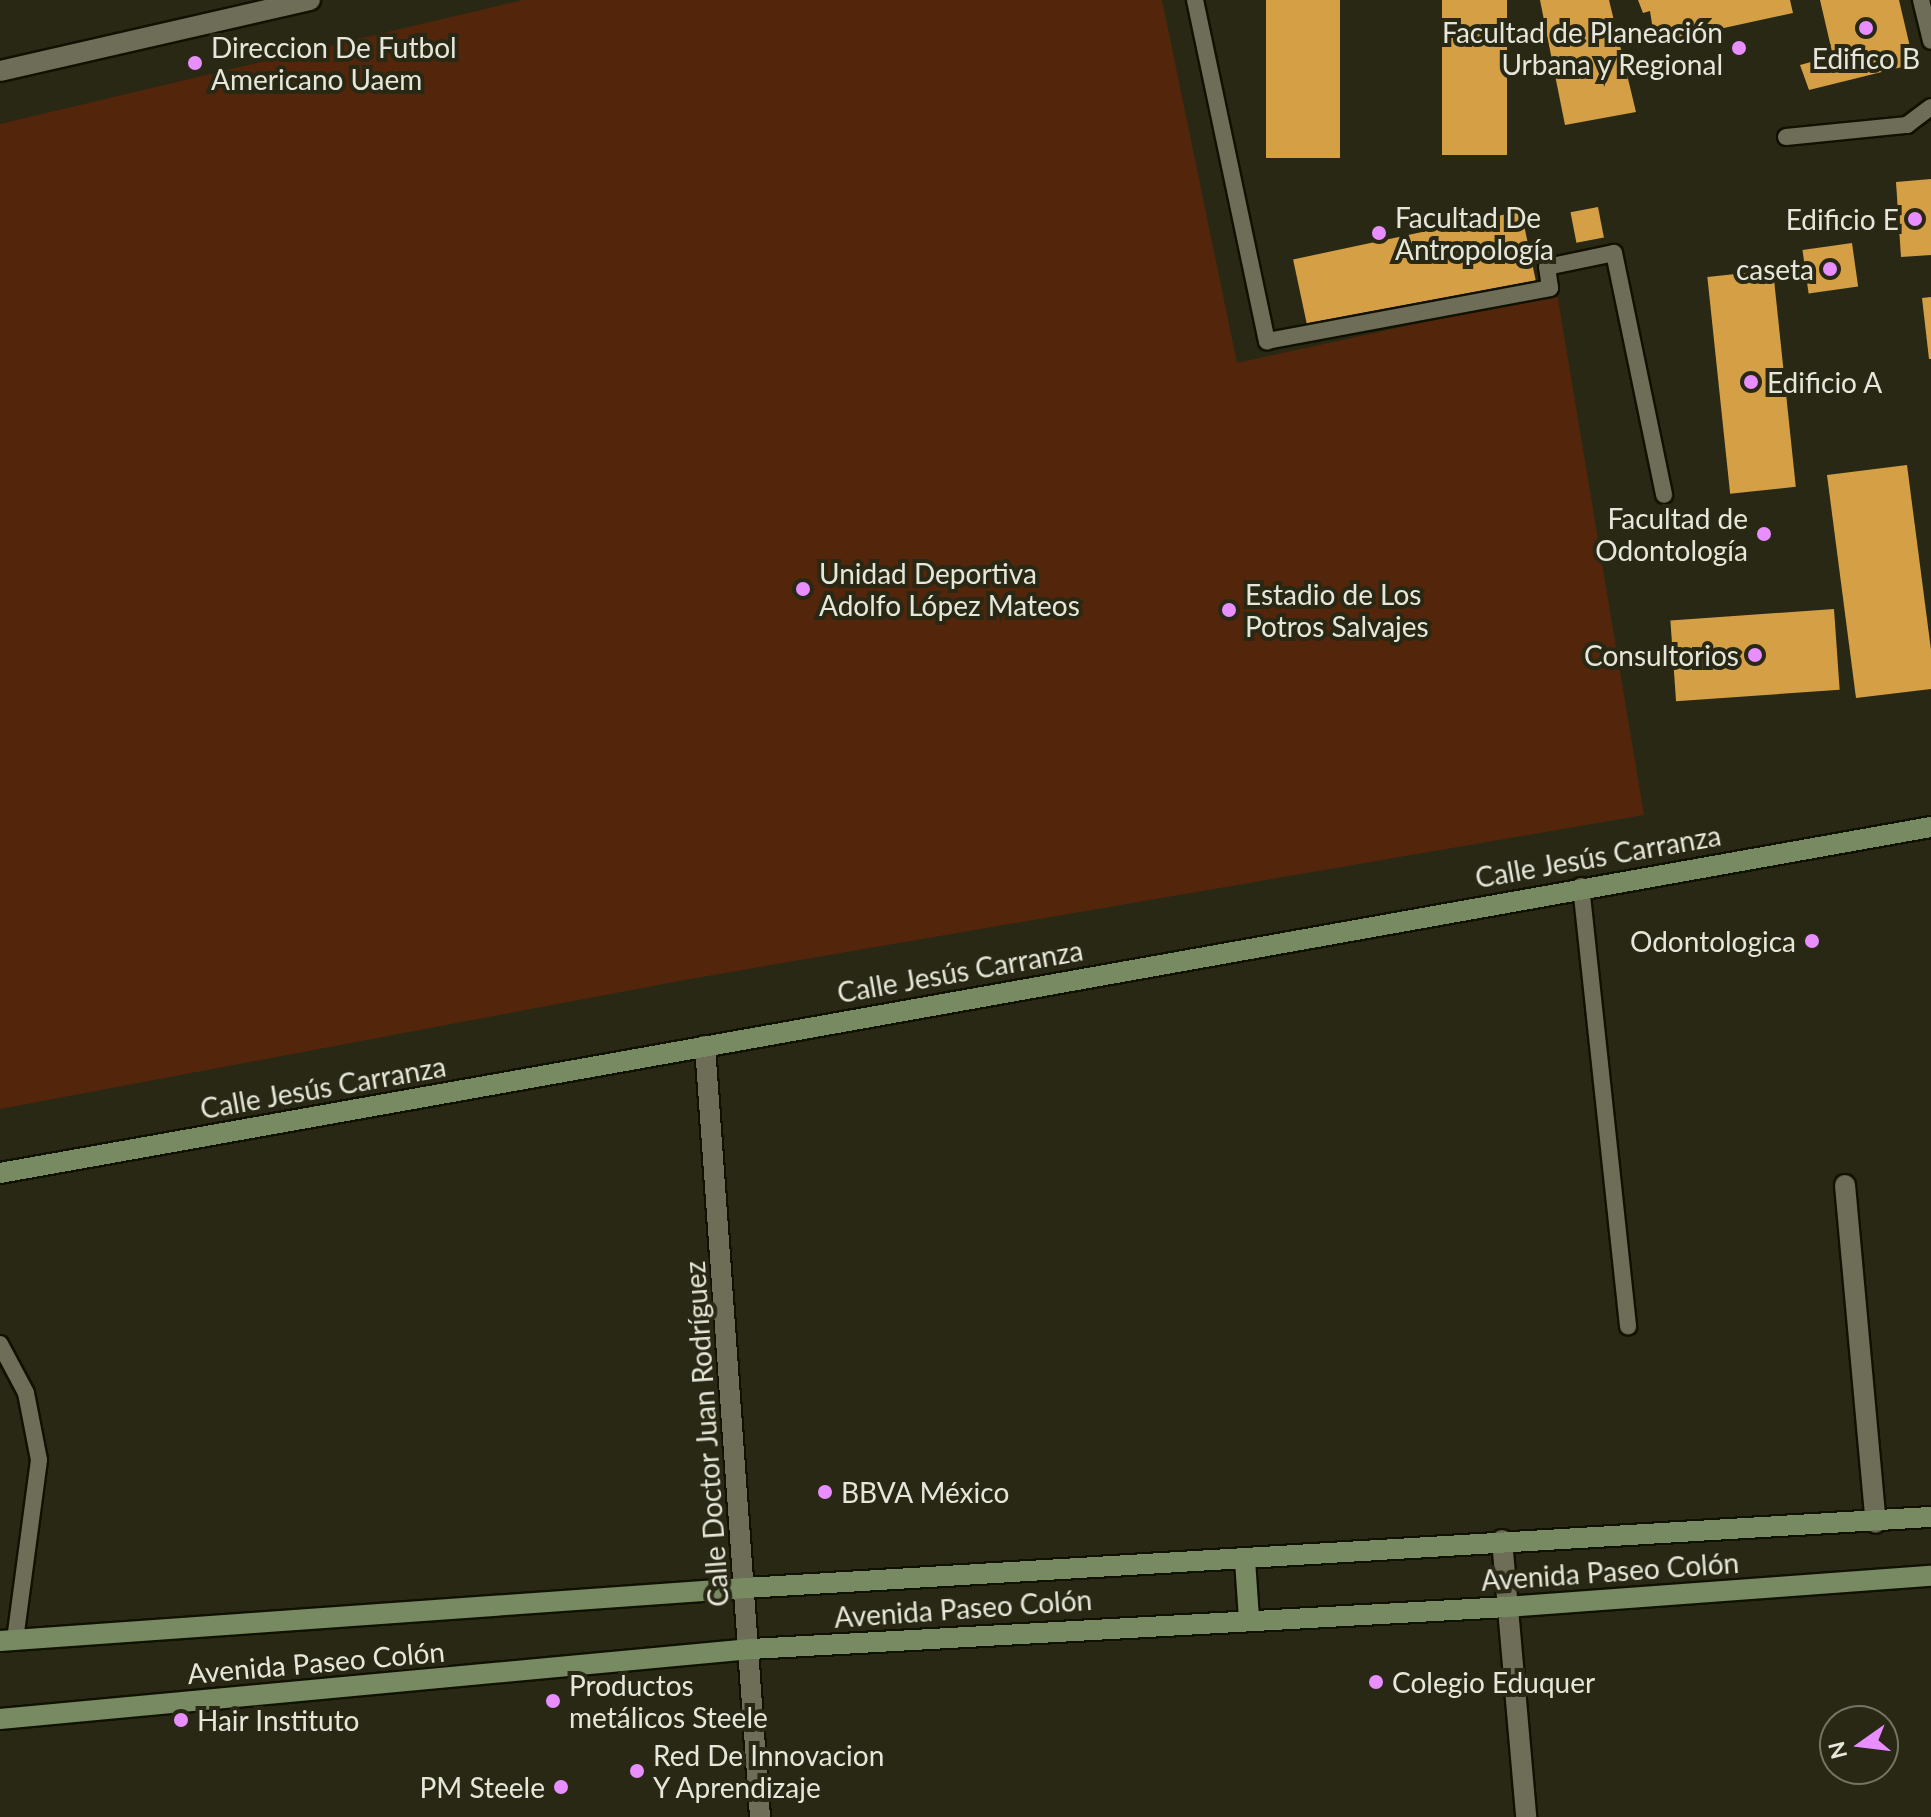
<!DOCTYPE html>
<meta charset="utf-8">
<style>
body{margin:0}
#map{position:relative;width:1931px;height:1817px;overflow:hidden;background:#282815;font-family:Lato,sans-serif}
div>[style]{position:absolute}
.green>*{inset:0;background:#53260b}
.building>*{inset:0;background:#d5a045;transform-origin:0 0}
.roads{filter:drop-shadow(2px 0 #111101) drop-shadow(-2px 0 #111101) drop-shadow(0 2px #111101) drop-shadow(0 -2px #111101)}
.lane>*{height:16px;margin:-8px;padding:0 8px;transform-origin:8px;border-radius:8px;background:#6e6d58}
.street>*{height:20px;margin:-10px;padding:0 10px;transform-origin:10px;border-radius:10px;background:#6e6d58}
.secondary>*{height:20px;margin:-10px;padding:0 10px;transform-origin:10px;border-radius:10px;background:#788a61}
.dots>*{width:22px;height:22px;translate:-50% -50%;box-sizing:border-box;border:4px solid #282815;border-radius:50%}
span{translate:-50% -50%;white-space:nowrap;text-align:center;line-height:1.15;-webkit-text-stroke:8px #282815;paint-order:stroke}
.poi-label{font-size:28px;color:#e6e6da}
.right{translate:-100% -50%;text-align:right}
.left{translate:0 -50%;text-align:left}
.street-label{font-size:28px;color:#e6e6da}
.north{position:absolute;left:1819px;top:1705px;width:80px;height:80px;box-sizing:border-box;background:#282815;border:2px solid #747464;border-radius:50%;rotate:256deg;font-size:22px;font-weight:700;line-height:32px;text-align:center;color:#e6e6da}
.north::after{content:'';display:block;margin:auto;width:28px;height:36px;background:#e88eff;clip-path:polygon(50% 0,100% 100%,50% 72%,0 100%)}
</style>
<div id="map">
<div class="green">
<i style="clip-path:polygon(523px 0,1162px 0,1237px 363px,1557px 293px,1644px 815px,690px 979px,0 1109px,0 124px)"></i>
</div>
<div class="building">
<i style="left:1266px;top:0;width:74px;height:158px"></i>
<i style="left:1442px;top:0;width:65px;height:155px"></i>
<i style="clip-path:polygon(1540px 0,1609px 0,1636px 112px,1565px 125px)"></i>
<i style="clip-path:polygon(1638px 0,1790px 0,1793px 13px,1655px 43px,1650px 11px,1643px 13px)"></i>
<i style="clip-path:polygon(1820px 0,1899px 0,1914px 64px,1809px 90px,1800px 65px,1833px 56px)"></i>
<i style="clip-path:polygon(1931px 179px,1931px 255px,1901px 257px,1896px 182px)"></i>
<i style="left:1598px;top:207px;width:31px;height:28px;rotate:79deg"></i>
<i style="left:1521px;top:211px;width:72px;height:233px;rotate:78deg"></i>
<i style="left:1852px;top:243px;width:44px;height:50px;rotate:82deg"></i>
<i style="left:1773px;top:270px;width:218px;height:66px;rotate:84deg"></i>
<i style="clip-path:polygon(1931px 297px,1931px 359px,1929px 359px,1922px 298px)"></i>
<i style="clip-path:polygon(1907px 465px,1931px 650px,1931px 689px,1856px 698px,1827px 475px)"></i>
<i style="left:1834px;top:609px;width:81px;height:164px;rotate:86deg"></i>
</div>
<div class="roads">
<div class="lane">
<i style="left:1195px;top:0;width:349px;rotate:78.1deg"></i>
<i style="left:1267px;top:341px;width:288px;rotate:-10.6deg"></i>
<i style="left:1550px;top:288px;width:21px;rotate:-98deg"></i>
<i style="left:1547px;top:267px;width:68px;rotate:-11.8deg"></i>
<i style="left:1614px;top:253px;width:247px;rotate:78.3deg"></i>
<i style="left:1921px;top:0;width:42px;rotate:76.3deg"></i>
<i style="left:1786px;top:137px;width:122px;rotate:-5.7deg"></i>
<i style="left:1907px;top:125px;width:30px;rotate:-37deg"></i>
<i style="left:1581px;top:886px;width:443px;rotate:83.9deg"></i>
<i style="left:0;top:1344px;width:55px;rotate:62deg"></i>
<i style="left:26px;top:1393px;width:68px;rotate:79deg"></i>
<i style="left:39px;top:1460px;width:182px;rotate:97.6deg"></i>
</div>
<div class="street">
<i style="left:0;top:71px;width:318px;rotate:-12.9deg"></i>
<i style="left:705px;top:1046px;width:773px;rotate:85.92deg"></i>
<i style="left:1845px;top:1185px;width:339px;rotate:84.8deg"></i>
<i style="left:1502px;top:1540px;width:278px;rotate:85deg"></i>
</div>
<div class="secondary">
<i style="left:0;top:1173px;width:1962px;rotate:-10.16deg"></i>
<i style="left:1245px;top:1560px;width:58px;rotate:86.1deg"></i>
<i style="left:0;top:1641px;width:747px;rotate:-4.07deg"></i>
<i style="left:745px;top:1588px;width:1188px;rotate:-3.43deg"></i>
<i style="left:0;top:1719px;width:754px;rotate:-5.33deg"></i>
<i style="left:751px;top:1649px;width:756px;rotate:-3.18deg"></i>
<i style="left:1506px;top:1607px;width:426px;rotate:-4.2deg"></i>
</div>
</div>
<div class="dots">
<i style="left:1866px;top:28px;background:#e88eff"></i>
<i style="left:1739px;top:48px;background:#e88eff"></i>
<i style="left:195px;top:63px;background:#e88eff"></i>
<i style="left:1915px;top:219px;background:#e88eff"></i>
<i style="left:1379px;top:233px;background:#e88eff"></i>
<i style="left:1830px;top:269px;background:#e88eff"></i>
<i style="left:1751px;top:382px;background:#e88eff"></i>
<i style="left:1764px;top:534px;background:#e88eff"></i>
<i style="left:803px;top:589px;background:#e88eff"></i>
<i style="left:1229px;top:610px;background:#e88eff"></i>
<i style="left:1755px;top:655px;background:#e88eff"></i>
<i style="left:1812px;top:941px;background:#e88eff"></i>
<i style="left:825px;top:1492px;background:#e88eff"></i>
<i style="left:1376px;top:1682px;background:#e88eff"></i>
<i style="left:553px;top:1701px;background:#e88eff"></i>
<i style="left:181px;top:1720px;background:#e88eff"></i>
<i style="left:637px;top:1771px;background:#e88eff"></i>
<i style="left:561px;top:1787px;background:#e88eff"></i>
</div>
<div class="poi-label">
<span class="right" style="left:1723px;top:48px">Facultad de Planeación<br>Urbana y Regional</span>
<span class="left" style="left:211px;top:63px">Direccion De Futbol<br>Americano Uaem</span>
<span style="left:1866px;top:58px">Edifico B</span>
<span class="left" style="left:1395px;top:233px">Facultad De<br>Antropología</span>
<span class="right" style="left:1899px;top:219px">Edificio E</span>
<span class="right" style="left:1814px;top:269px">caseta</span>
<span class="left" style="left:1767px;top:382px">Edificio A</span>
<span class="right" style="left:1748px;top:534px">Facultad de<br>Odontología</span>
<span class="left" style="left:819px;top:589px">Unidad Deportiva<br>Adolfo López Mateos</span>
<span class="left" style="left:1245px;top:610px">Estadio de Los<br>Potros Salvajes</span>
<span class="right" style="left:1739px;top:655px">Consultorios</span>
<span class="right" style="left:1796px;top:941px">Odontologica</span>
<span class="left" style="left:841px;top:1492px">BBVA México</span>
<span class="left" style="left:1392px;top:1682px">Colegio Eduquer</span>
<span class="left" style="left:569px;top:1701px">Productos<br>metálicos Steele</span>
<span class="left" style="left:197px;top:1720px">Hair Instituto</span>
<span class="left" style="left:653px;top:1771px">Red De Innovacion<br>Y Aprendizaje</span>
<span class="right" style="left:545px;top:1787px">PM Steele</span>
</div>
<div class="street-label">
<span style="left:1598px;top:856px;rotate:-10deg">Calle Jesús Carranza</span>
<span style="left:960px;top:971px;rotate:-10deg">Calle Jesús Carranza</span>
<span style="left:323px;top:1087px;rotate:-10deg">Calle Jesús Carranza</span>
<span style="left:706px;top:1434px;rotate:-94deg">Calle Doctor Juan Rodríguez</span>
<span style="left:1610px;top:1571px;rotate:-4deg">Avenida Paseo Colón</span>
<span style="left:963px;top:1608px;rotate:-4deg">Avenida Paseo Colón</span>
<span style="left:316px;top:1662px;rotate:-5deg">Avenida Paseo Colón</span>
</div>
<div class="north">N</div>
</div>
